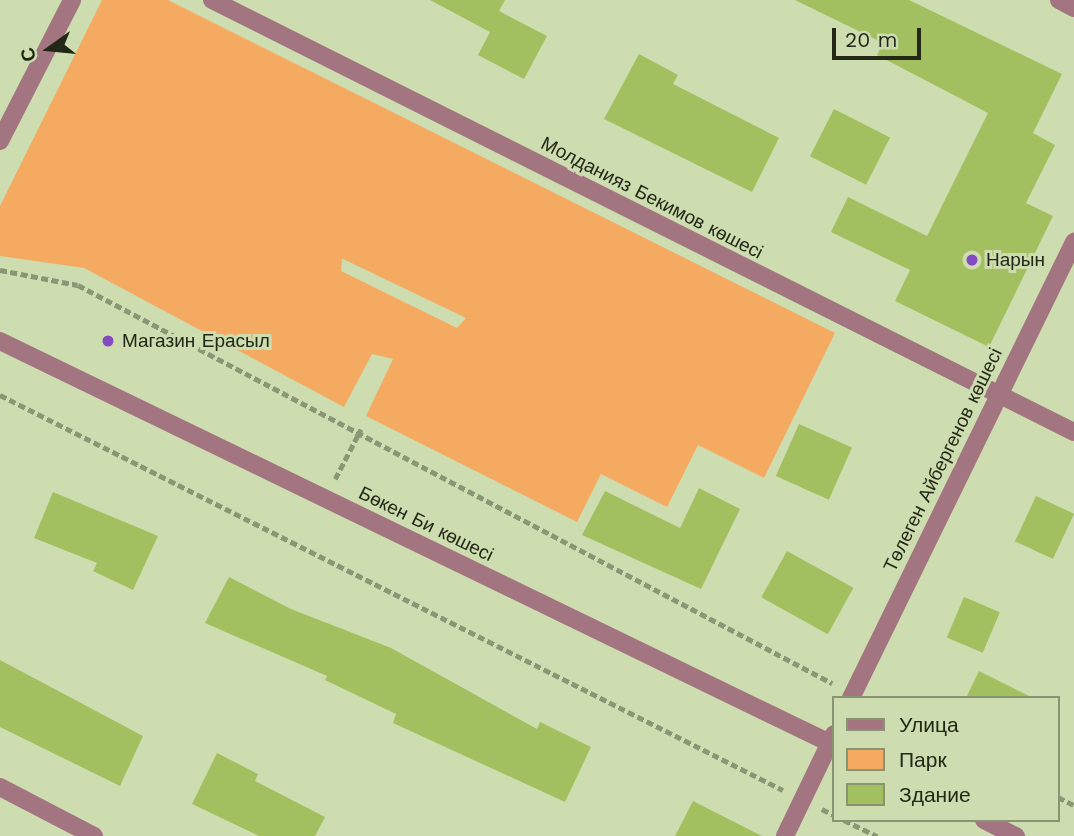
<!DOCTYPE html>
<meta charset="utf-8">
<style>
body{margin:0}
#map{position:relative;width:1074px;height:836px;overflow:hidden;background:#cdddb0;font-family:"Work Sans",sans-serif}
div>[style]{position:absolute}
.green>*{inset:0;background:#f5aa62}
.building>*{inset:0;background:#a3c060;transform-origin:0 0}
.path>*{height:4.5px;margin-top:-2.25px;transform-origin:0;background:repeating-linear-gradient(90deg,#8a9674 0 7px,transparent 0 10.5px)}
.minor>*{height:18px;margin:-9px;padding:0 9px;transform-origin:9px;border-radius:9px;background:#a27580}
.dots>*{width:19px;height:19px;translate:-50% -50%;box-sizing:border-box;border:4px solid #cdddb0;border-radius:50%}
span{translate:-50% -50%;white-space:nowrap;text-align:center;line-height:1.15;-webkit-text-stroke:6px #cdddb0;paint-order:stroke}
.street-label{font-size:19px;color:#222716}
.poi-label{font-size:19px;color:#222716}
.left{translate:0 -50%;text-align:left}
.legend{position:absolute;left:832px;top:696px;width:228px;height:126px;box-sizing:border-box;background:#cdddb0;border:2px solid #899472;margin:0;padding:9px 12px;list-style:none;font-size:21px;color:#222716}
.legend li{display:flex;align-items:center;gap:14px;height:35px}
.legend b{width:35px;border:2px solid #899472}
.north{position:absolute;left:14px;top:14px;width:70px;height:70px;-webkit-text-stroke:5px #cdddb0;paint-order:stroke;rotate:255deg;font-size:19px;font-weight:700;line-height:28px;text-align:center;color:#222716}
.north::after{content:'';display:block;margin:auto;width:24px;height:32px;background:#222716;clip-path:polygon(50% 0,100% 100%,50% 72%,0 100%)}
.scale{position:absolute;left:832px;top:28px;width:89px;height:32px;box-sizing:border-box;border:4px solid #222716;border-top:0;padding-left:9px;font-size:21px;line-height:24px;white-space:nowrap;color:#222716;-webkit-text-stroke:5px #cdddb0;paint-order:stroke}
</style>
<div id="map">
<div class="green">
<i style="clip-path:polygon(evenodd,102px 0,168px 0,835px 333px,764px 478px,698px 445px,667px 507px,601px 474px,577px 522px,366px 416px,393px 359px,372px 354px,344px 407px,84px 268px,0 256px,0 206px,102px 0,342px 259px,343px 259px,466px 318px,457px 328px,341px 271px,342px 259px)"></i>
</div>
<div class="building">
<i style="clip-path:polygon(430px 0,505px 0,499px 11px,547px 36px,524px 79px,478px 55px,490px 32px)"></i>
<i style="clip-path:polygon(795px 0,909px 0,1062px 74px,1033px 133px,1055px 145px,1026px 203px,1053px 216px,989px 347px,895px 301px,910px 270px,831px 232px,848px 197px,927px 236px,988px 113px,877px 55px,883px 43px)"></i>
<i style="clip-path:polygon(639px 54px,678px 75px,673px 84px,779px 138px,752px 192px,604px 119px)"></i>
<i style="left:834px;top:109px;width:63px;height:53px;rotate:27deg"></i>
<i style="left:799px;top:424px;width:58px;height:57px;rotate:24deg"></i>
<i style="clip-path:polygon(699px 488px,740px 509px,701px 589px,582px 535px,605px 491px,680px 528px)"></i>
<i style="clip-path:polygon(53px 492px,158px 536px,133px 590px,93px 571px,97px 563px,34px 538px)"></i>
<i style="left:1036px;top:496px;width:42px;height:50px;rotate:25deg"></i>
<i style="left:787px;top:551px;width:76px;height:53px;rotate:29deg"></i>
<i style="clip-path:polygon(229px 577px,291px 609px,391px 648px,537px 729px,540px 722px,591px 747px,565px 802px,393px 723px,396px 714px,325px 680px,327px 676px,205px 623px)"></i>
<i style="left:964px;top:597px;width:39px;height:44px;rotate:23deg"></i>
<i style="clip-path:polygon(0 660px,143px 736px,120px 786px,0 727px)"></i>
<i style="clip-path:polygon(979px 671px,1033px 698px,966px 698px)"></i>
<i style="clip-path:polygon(217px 753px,258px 774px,255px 781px,325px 817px,315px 836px,259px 836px,192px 804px)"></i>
<i style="clip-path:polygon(693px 801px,762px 836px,675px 836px)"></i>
</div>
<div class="path">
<i style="left:0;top:270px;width:79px;rotate:10.9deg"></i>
<i style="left:78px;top:285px;width:853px;rotate:27.83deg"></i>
<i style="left:0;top:395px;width:877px;rotate:26.77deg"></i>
<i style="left:335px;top:479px;width:56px;rotate:-62.5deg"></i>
<i style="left:1058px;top:797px;width:18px;rotate:27deg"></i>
<i style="left:822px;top:809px;width:13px;rotate:27deg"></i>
<i style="left:844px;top:820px;width:37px;rotate:26deg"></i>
</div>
<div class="minor">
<i style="left:212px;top:0;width:964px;rotate:26.62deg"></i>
<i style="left:1059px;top:0;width:17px;rotate:28deg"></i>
<i style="left:0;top:141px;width:158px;rotate:-62.9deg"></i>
<i style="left:0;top:341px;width:927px;rotate:25.85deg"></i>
<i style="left:851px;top:698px;width:508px;rotate:-63.94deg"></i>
<i style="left:0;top:787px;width:106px;rotate:27.5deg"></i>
<i style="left:984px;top:820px;width:36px;rotate:27deg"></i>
<i style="left:785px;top:836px;width:113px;rotate:-64.3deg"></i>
</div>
<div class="dots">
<i style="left:972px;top:260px;background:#8349c0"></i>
<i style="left:108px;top:341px;background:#8349c0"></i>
</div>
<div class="street-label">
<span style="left:652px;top:198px;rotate:27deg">Молданияз Бекимов көшесі</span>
<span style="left:943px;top:460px;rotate:-64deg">Төлеген Айбергенов көшесі</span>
<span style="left:426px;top:524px;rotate:26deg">Бөкен Би көшесі</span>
</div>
<div class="poi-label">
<span class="left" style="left:986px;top:260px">Нарын</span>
<span class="left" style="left:122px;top:341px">Магазин Ерасыл</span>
</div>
<ul class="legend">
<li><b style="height:9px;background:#a27580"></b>Улица</li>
<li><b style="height:19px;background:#f5aa62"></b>Парк</li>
<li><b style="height:19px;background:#a3c060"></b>Здание</li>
</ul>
<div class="north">С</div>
<div class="scale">20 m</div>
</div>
